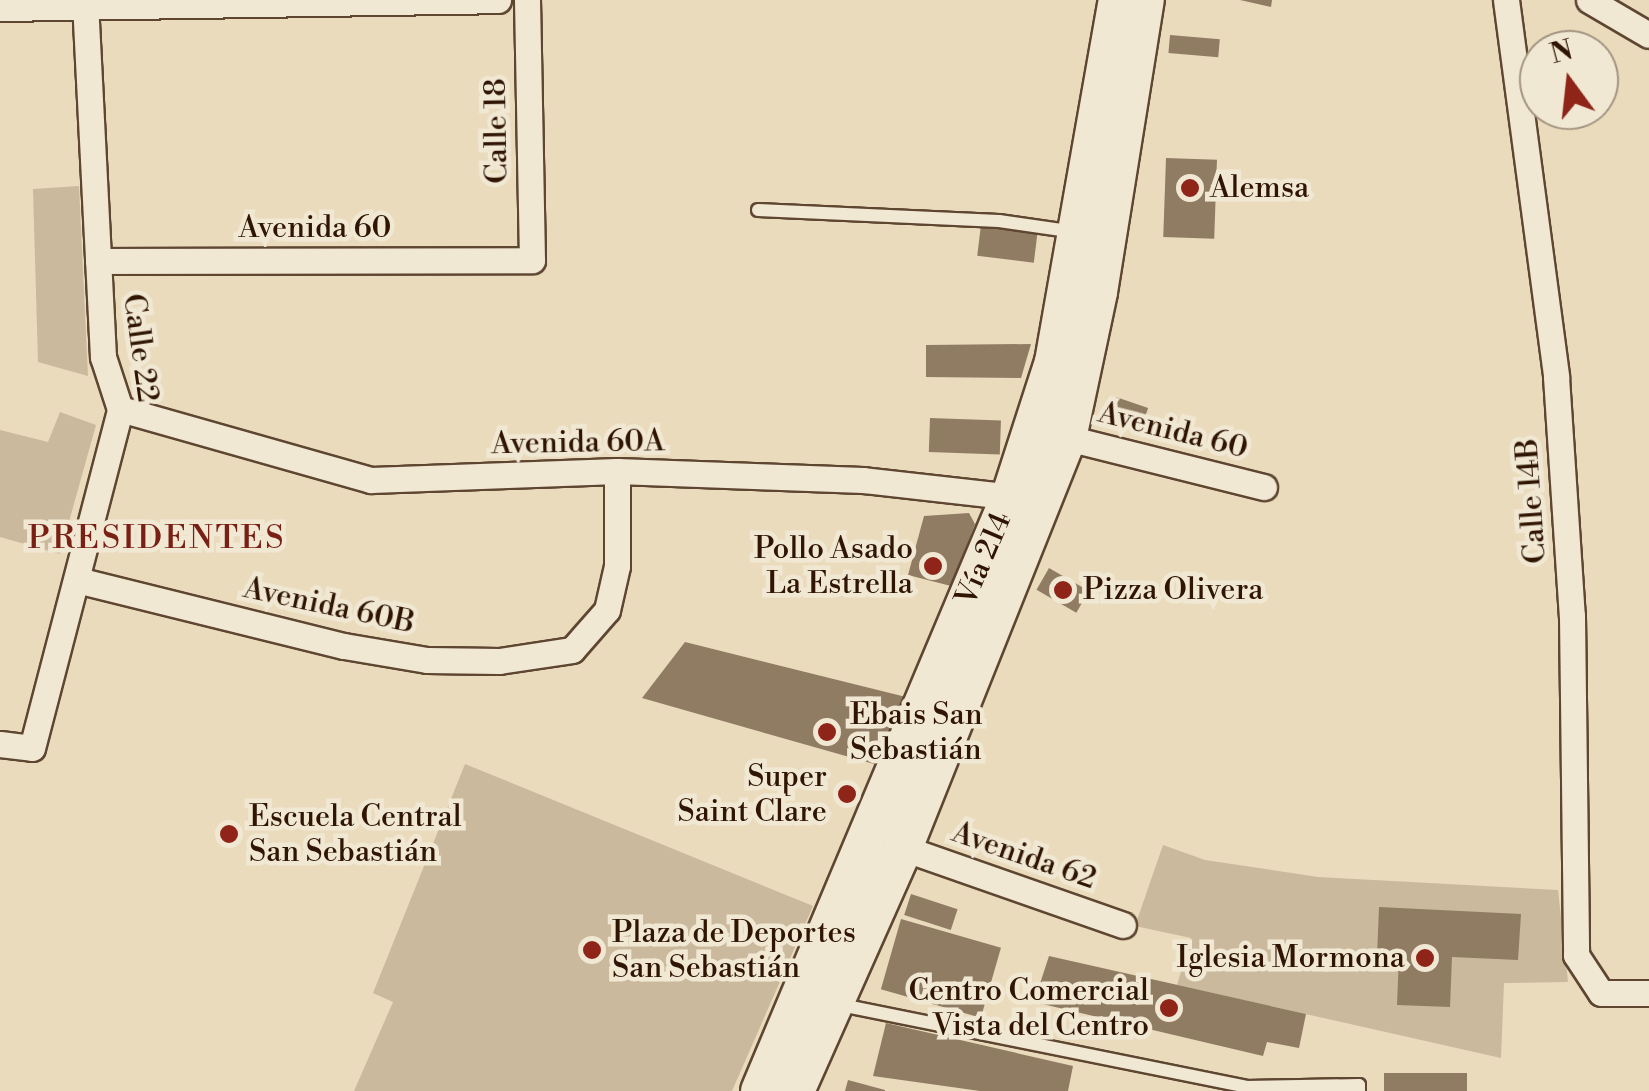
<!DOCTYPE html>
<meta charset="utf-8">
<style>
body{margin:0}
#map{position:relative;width:1649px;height:1091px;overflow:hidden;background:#eadbbd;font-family:"Libre Bodoni",serif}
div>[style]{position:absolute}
.green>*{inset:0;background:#cab99d}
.building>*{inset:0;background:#907c63;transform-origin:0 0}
.roads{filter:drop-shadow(2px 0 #5e4631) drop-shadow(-2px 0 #5e4631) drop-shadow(0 2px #5e4631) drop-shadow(0 -2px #5e4631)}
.lane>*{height:12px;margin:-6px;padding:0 6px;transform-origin:6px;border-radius:6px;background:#f1e8d4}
.street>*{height:25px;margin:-12.5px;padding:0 12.5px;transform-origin:12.5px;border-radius:12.5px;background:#f1e8d4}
.secondary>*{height:38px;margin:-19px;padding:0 19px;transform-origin:19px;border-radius:19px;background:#f1e8d4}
.dots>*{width:28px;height:28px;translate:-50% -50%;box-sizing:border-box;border:5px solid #f1e8d4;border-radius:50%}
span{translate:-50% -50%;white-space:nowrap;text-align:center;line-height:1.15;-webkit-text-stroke:9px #f1e8d4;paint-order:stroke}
.street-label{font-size:30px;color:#2f1502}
.poi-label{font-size:30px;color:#2f1502}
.left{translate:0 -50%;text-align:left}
.right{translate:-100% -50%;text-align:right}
.neighbourhood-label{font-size:32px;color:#7a1f14;letter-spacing:2.5px}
.north{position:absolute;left:1519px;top:30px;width:100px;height:100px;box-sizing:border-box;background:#f1e8d4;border:2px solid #a39480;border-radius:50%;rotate:345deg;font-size:28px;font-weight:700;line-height:40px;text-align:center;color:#2f1502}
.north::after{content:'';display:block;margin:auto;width:35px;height:45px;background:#8f2418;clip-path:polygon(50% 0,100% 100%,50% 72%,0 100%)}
</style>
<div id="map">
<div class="green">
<i style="clip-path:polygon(79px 186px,88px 376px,38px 362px,33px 189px)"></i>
<i style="clip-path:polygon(60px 412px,96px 425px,60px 554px,0 537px,0 430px,48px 442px)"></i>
<i style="clip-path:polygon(465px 764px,813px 906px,732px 1091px,354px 1091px,393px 1002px,373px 993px)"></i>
<i style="clip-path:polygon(1163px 845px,1205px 860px,1318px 877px,1558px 890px,1568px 982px,1504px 983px,1501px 1058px,1177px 985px,1191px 938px,1135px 926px)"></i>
</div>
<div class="building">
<i style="clip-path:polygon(1240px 0,1272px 0,1271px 7px)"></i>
<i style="left:1170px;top:35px;width:50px;height:18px;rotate:5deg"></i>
<i style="left:1166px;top:158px;width:51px;height:79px;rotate:2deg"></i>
<i style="left:981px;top:225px;width:57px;height:31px;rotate:7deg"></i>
<i style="clip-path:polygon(1031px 344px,1021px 378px,926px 377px,926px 345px)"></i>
<i style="left:1116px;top:397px;width:34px;height:25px;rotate:19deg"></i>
<i style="left:930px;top:418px;width:71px;height:34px;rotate:2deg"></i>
<i style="clip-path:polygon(969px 513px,975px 524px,951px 586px,908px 575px,924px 516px)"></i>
<i style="left:1049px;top:568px;width:46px;height:25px;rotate:30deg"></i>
<i style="clip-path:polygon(685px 642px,906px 697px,881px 766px,642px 698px)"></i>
<i style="left:911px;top:894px;width:49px;height:22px;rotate:18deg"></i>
<i style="clip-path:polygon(1379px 907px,1521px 914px,1518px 960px,1452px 957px,1450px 1007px,1397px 1005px,1399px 956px,1377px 956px)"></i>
<i style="left:901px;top:919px;width:104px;height:73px;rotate:16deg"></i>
<i style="clip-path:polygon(1049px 956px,1306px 1014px,1299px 1048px,1267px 1042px,1263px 1056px,1034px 1002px)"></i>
<i style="clip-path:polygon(886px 1023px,1073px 1066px,1068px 1091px,980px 1091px,873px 1076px)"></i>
<i style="left:1467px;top:1073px;width:18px;height:83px;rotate:90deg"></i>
<i style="clip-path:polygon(848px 1080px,885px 1090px,885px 1091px,845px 1091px)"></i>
</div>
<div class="roads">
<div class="lane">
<i style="left:758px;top:210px;width:241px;rotate:2.6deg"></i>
<i style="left:999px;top:221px;width:77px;rotate:8.2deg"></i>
<i style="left:836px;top:1004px;width:418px;rotate:11.4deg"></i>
<i style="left:1246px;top:1087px;width:113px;rotate:-1deg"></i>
<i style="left:1359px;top:1085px;width:6px;rotate:90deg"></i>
</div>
<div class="street">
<i style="left:1506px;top:0;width:380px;rotate:82.4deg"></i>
<i style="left:1556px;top:377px;width:240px;rotate:86.2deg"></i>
<i style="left:1572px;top:616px;width:339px;rotate:89.3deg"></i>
<i style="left:1576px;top:955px;width:45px;rotate:56.7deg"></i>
<i style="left:1601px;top:993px;width:48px"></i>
<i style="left:1589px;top:0;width:69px;rotate:30.3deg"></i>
<i style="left:0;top:8px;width:498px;rotate:-0.9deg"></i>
<i style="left:98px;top:261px;width:434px;rotate:-0.1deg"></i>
<i style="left:532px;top:260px;width:260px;rotate:-91.1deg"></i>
<i style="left:120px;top:409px;width:261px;rotate:15.8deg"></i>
<i style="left:371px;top:480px;width:246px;rotate:-2.1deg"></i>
<i style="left:617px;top:471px;width:246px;rotate:2.1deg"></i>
<i style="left:863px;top:480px;width:162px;rotate:6.4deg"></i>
<i style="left:1067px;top:438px;width:203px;rotate:14deg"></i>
<i style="left:77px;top:580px;width:275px;rotate:13.9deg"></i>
<i style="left:344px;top:646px;width:84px;rotate:9.6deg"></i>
<i style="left:427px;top:660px;width:72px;rotate:0.8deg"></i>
<i style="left:499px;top:661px;width:74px;rotate:-8.6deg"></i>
<i style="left:572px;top:650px;width:53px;rotate:-48.8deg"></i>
<i style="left:607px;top:610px;width:45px;rotate:-77.2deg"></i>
<i style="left:617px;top:566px;width:95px;rotate:-90deg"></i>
<i style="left:0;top:744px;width:32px;rotate:7deg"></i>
<i style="left:32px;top:748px;width:350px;rotate:-75.4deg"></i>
<i style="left:120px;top:409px;width:55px;rotate:-108.1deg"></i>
<i style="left:103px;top:357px;width:350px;rotate:-92.9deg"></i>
<i style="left:903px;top:848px;width:233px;rotate:19.3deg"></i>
</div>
<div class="secondary">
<i style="left:760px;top:1091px;width:647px;rotate:-67.16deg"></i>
<i style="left:1011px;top:495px;width:140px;rotate:-72.1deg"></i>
<i style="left:1054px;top:362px;width:368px;rotate:-80deg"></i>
<i style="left:795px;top:1091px;width:266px;rotate:-66deg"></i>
<i style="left:903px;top:848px;width:442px;rotate:-68.2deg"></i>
<i style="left:1067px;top:438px;width:149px;rotate:-78deg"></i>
<i style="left:1098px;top:292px;width:296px;rotate:-80.9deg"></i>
</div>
</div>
<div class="dots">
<i style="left:1190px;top:188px;background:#8f2418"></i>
<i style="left:933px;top:566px;background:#8f2418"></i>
<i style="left:1063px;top:590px;background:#8f2418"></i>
<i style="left:827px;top:732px;background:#8f2418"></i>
<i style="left:847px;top:794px;background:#8f2418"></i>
<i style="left:229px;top:834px;background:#8f2418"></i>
<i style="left:592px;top:950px;background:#8f2418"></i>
<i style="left:1425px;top:958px;background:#8f2418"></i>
<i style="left:1169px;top:1008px;background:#8f2418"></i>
</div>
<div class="street-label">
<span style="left:497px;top:131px;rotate:-91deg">Calle 18</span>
<span style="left:315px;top:228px">Avenida 60</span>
<span style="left:140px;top:348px;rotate:82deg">Calle 22</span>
<span style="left:1173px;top:431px;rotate:14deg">Avenida 60</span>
<span style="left:578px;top:443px;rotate:-1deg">Avenida 60A</span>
<span style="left:1532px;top:501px;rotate:-94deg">Calle 14B</span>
<span style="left:984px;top:559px;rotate:-67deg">Vía 214</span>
<span style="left:329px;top:606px;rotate:12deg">Avenida 60B</span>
<span style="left:1024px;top:856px;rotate:19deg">Avenida 62</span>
</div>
<div class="poi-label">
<span class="left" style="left:1210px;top:188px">Alemsa</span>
<span class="right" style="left:913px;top:566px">Pollo Asado<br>La Estrella</span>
<span class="left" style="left:1083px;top:590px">Pizza Olivera</span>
<span class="left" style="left:850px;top:732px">Ebais San<br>Sebastián</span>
<span class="right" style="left:827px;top:794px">Super<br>Saint Clare</span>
<span class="left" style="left:249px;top:834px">Escuela Central<br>San Sebastián</span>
<span class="left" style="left:612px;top:950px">Plaza de Deportes<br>San Sebastián</span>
<span class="right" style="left:1405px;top:958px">Iglesia Mormona</span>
<span class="right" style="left:1149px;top:1008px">Centro Comercial<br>Vista del Centro</span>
</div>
<div class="neighbourhood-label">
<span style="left:157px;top:538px">PRESIDENTES</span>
</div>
<div class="north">N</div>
</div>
